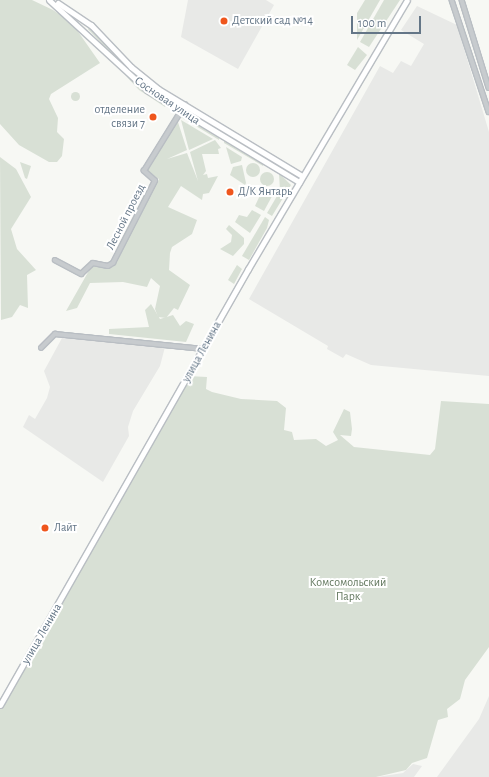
<!DOCTYPE html>
<meta charset="utf-8">
<style>
body{margin:0}
#map{position:relative;width:489px;height:777px;overflow:hidden;background:#f7f8f4;font-family:"Alegreya Sans",sans-serif}
div>[style]{position:absolute}
.built>*{inset:0;background:#e8e9e7}
.green>*{inset:0;background:#d8e0d5;transform-origin:0 0}
.round{border-radius:50%}
.roads{filter:drop-shadow(1px 0 #b9bec3) drop-shadow(-1px 0 #b9bec3) drop-shadow(0 1px #b9bec3) drop-shadow(0 -1px #b9bec3)}
.street>*{height:3.5px;margin:-1.75px;padding:0 1.75px;transform-origin:1.75px;border-radius:1.75px;background:#c7cbce}
.secondary>*{height:5px;margin:-2.5px;padding:0 2.5px;transform-origin:2.5px;border-radius:2.5px;background:#fff}
.dots>*{width:11px;height:11px;translate:-50% -50%;box-sizing:border-box;border:2px solid #fff;border-radius:50%}
span{translate:-50% -50%;white-space:nowrap;text-align:center;line-height:1.15;-webkit-text-stroke:4px #fff;paint-order:stroke}
.poi-label{font-size:12px;color:#647687}
.left{translate:0 -50%;text-align:left}
.right{translate:-100% -50%;text-align:right}
.street-label{font-size:12px;color:#647687}
.park-label{font-size:12px;color:#647960}
.scale{position:absolute;left:351px;top:16px;width:70px;height:18px;box-sizing:border-box;border:2px solid #647687;border-top:0;padding-left:5px;font-size:12px;line-height:14px;white-space:nowrap;color:#647687;-webkit-text-stroke:3px #fff;paint-order:stroke}
</style>
<div id="map">
<div class="built">
<i style="clip-path:polygon(188px 0,266px 0,274px 5px,238px 69px,181px 37px)"></i>
<i style="clip-path:polygon(417px 6px,457px 25px,489px 132px,489px 376px,371px 365px,346px 354px,343px 358px,327px 349px,328px 346px,249px 299px,380px 66px,393px 73px,401px 61px,411px 66px,424px 44px,401px 30px)"></i>
<i style="clip-path:polygon(62px 338px,165px 347px,160px 366px,133px 411px,128px 427px,129px 436px,103px 482px,23px 427px,29px 415px,35px 419px,47px 398px,50px 387px,44px 371px)"></i>
<i style="clip-path:polygon(489px 696px,489px 777px,437px 777px,479px 719px)"></i>
<i style="clip-path:polygon(413px 764px,422px 766px,414px 777px,377px 777px,403px 773px)"></i>
</div>
<div class="green">
<i style="clip-path:polygon(0 0,32px 0,53px 10px,72px 23px,100px 63px,51px 94px,49px 99px,58px 118px,57px 132px,64px 139px,62px 156px,57px 162px,49px 162px,19px 145px,0 124px)"></i>
<i style="clip-path:polygon(365px 0,380px 0,357px 40px,357px 13px)"></i>
<i style="clip-path:polygon(384px 0,400px 0,369px 47px,360px 42px)"></i>
<i style="left:90px;top:27px;width:55px;height:3px;rotate:46deg"></i>
<i style="clip-path:polygon(358px 47px,367px 55px,355px 70px,347px 65px)"></i>
<i style="clip-path:polygon(126px 76px,166px 105px,165px 107px,139px 90px)"></i>
<i class="round" style="left:70.5px;top:91.5px;width:9px;height:9px"></i>
<i style="left:188px;top:111px;width:93px;height:2px;rotate:30deg"></i>
<i style="clip-path:polygon(182px 115px,219px 138px,219px 140px,181px 117px)"></i>
<i style="clip-path:polygon(177px 119px,187px 150px,167px 159px,187px 153px,198px 181px,190px 152px,215px 140px,221px 148px,218px 149px,219px 154px,202px 154px,206px 171px,203px 175px,207px 174px,208px 178px,218px 176px,209px 193px,203px 194px,202px 200px,181px 186px,168px 207px,197px 220px,192px 234px,172px 247px,170px 253px,169px 270px,190px 285px,178px 310px,174px 308px,166px 318px,158px 317px,155px 309px,160px 286px,151px 278px,147px 287px,123px 282px,90px 283px,77px 308px,66px 311px,91px 267px,114px 265px,159px 179px,146px 171px)"></i>
<i style="clip-path:polygon(181px 120px,213px 139px,189px 150px)"></i>
<i style="clip-path:polygon(224px 141px,264px 164px,263px 166px,224px 143px)"></i>
<i style="clip-path:polygon(226px 147px,242px 157px,241px 161px,231px 164px)"></i>
<i style="clip-path:polygon(0 157px,16px 169px,31px 197px,11px 229px,17px 249px,36px 270px,27px 275px,28px 308px,20px 305px,12px 317px,1px 320px)"></i>
<i style="clip-path:polygon(20px 162px,31px 166px,27px 179px,25px 178px)"></i>
<i class="round" style="left:246px;top:163px;width:14px;height:14px"></i>
<i style="clip-path:polygon(242px 165px,246px 183px,245px 185px,230px 175px,233px 167px)"></i>
<i class="round" style="left:260px;top:172px;width:14px;height:14px"></i>
<i style="clip-path:polygon(279px 173px,291px 185px,272px 216px,267px 213px,280px 191px)"></i>
<i style="clip-path:polygon(277px 187px,264px 211px,255px 206px,262px 191px)"></i>
<i style="clip-path:polygon(252px 210px,261px 215px,250px 233px,235px 222px,239px 215px,247px 217px)"></i>
<i style="clip-path:polygon(265px 217px,269px 220px,267px 228px,249px 260px,242px 256px)"></i>
<i style="clip-path:polygon(229px 225px,244px 238px,244px 244px,233px 256px,220px 249px,231px 242px,232px 235px,226px 229px)"></i>
<i style="clip-path:polygon(237px 265px,242px 269px,234px 284px,228px 280px)"></i>
<i style="clip-path:polygon(151px 304px,160px 319px,173px 315px,180px 326px,186px 321px,194px 324px,186px 342px,109px 334px,109px 329px,149px 327px,145px 310px)"></i>
<i style="clip-path:polygon(188px 376px,207px 377px,206px 389px,212px 392px,241px 399px,277px 401px,286px 408px,284px 430px,292px 432px,294px 440px,316px 439px,326px 446px,338px 440px,333px 432px,344px 409px,350px 412px,352px 429px,351px 436px,340px 435px,354px 447px,430px 455px,435px 449px,441px 401px,489px 404px,489px 647px,465px 680px,460px 699px,447px 709px,448px 717px,438px 720px,427px 758px,412px 763px,406px 770px,376px 777px,0 777px,0 705px)"></i>
</div>
<div class="roads">
<div class="street">
<i style="left:452px;top:0;width:118px;rotate:71.7deg"></i>
<i style="left:462px;top:0;width:92px;rotate:72.9deg"></i>
<i style="left:55px;top:260px;width:30px;rotate:28deg"></i>
<i style="left:81px;top:274px;width:16px;rotate:-43deg"></i>
<i style="left:93px;top:263px;width:15px;rotate:11deg"></i>
<i style="left:108px;top:266px;width:6px;rotate:-31deg"></i>
<i style="left:113px;top:263px;width:92px;rotate:-62.9deg"></i>
<i style="left:155px;top:181px;width:15px;rotate:-138deg"></i>
<i style="left:144px;top:171px;width:78px;rotate:-58.2deg"></i>
<i style="left:41px;top:348px;width:20px;rotate:-45deg"></i>
<i style="left:55px;top:334px;width:149px;rotate:5.8deg"></i>
</div>
<div class="secondary">
<i style="left:49px;top:0;width:133px;rotate:42.6deg"></i>
<i style="left:147px;top:90px;width:178px;rotate:31.2deg"></i>
<i style="left:58px;top:3px;width:40px;rotate:34deg"></i>
<i style="left:91px;top:25px;width:58px;rotate:46.4deg"></i>
<i style="left:131px;top:67px;width:35px;rotate:39deg"></i>
<i style="left:158px;top:89px;width:168px;rotate:31.1deg"></i>
<i style="left:0;top:705px;width:502px;rotate:-60.37deg"></i>
<i style="left:248px;top:269px;width:312px;rotate:-59.4deg"></i>
</div>
</div>
<div class="dots">
<i style="left:224px;top:21px;background:#ef561d"></i>
<i style="left:153px;top:117px;background:#ef561d"></i>
<i style="left:230px;top:192px;background:#ef561d"></i>
<i style="left:45px;top:528px;background:#ef561d"></i>
</div>
<div class="poi-label">
<span class="left" style="left:232px;top:21px">Детский сад №14</span>
<span class="right" style="left:145px;top:117px">отделение<br>связи 7</span>
<span class="left" style="left:238px;top:192px">Д/К Янтарь</span>
<span class="left" style="left:54px;top:528px">Лайт</span>
</div>
<div class="street-label">
<span style="left:167px;top:101px;rotate:34deg">Сосновая улица</span>
<span style="left:126px;top:217px;rotate:-63deg">Лесной проезд</span>
<span style="left:202px;top:352px;rotate:-61deg">улица Ленина</span>
<span style="left:42px;top:634px;rotate:-60deg">улица Ленина</span>
</div>
<div class="park-label">
<span style="left:348px;top:590px">Комсомольский<br>Парк</span>
</div>
<div class="scale">100 m</div>
</div>
